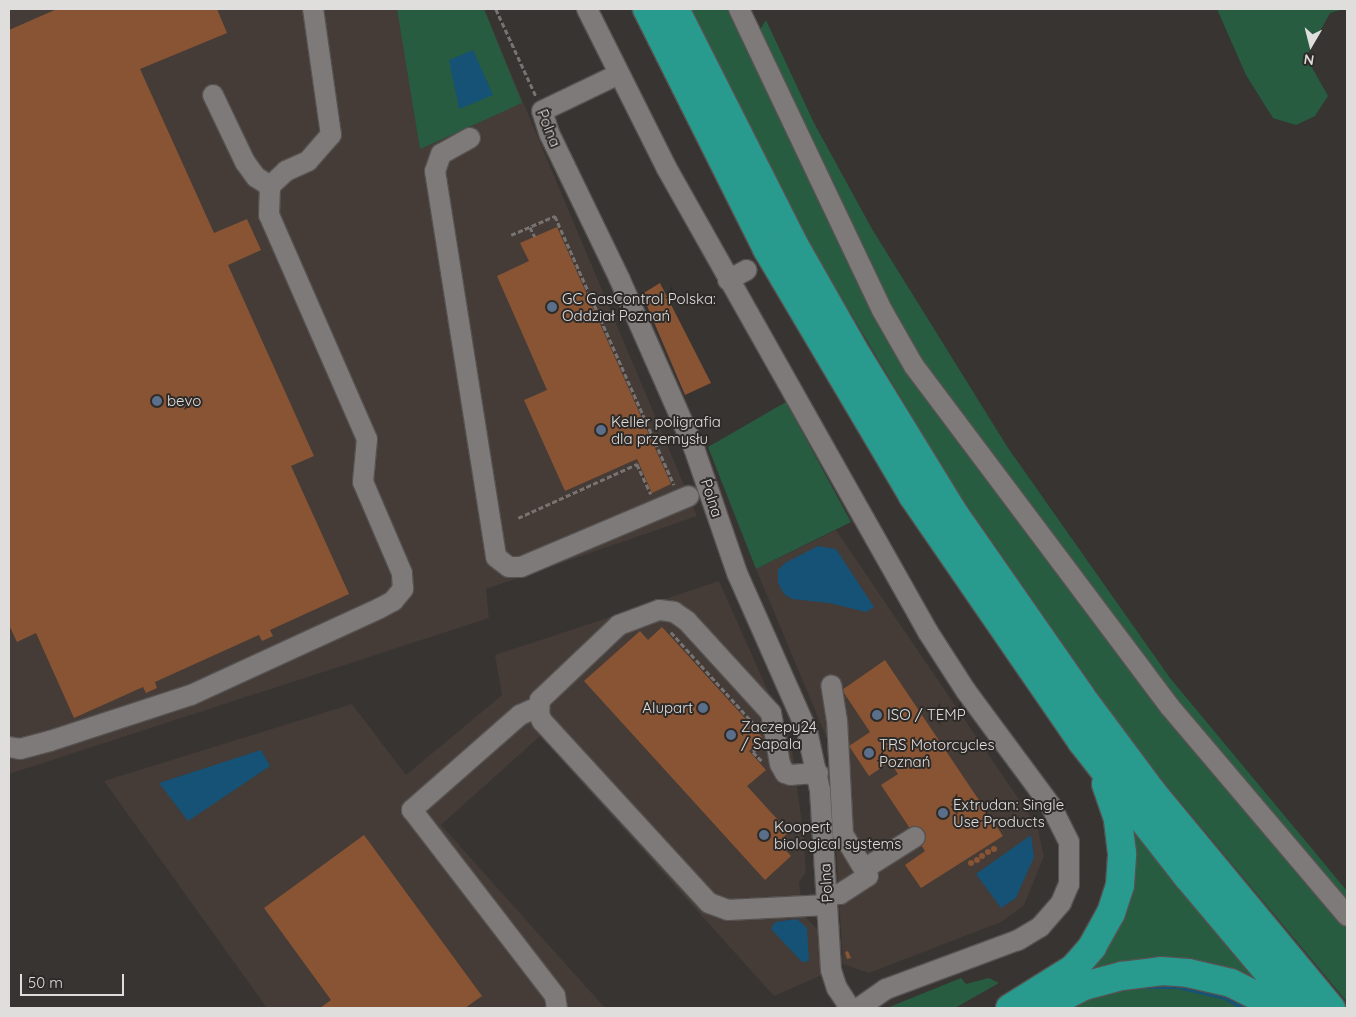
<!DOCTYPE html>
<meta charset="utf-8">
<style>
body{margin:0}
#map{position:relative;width:1356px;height:1017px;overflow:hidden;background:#373432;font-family:Quicksand,sans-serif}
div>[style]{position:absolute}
.built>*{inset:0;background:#453b37}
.green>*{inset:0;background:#275c40}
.water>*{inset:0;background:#155276}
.stream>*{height:4.5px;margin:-2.25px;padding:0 2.25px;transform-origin:2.25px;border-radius:2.25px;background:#155276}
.building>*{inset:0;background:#895433}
.round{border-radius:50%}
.path>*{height:2.5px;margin-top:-1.25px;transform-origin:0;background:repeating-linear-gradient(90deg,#767372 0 5px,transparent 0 7.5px)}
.roads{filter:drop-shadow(1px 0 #555251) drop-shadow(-1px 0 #555251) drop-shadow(0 1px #555251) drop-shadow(0 -1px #555251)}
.minor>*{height:20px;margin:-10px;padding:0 10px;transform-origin:10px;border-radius:10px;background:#7e7a79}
.highway>*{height:28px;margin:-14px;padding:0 14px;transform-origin:14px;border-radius:14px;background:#299a8e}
.dots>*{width:14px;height:14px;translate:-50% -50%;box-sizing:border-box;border:2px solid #2d2a28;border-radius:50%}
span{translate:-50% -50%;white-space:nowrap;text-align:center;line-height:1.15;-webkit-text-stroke:4px #2d2a28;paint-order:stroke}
.street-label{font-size:15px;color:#e0dedd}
.poi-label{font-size:15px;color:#e0dedd}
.left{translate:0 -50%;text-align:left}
.right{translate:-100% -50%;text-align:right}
.frame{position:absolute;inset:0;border:10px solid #e0dedd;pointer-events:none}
.north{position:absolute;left:1286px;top:20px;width:50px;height:50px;-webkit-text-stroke:4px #2d2a28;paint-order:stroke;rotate:188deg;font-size:14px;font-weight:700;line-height:20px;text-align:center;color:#e0dedd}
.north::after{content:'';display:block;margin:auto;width:18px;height:22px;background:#e0dedd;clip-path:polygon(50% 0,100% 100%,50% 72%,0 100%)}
.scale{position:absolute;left:20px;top:974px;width:104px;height:22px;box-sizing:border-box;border:2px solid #e0dedd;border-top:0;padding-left:6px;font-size:15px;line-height:18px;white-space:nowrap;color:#e0dedd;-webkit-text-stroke:4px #2d2a28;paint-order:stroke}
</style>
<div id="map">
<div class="built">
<i style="clip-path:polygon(9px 9px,484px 9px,697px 516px,486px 589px,489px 618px,9px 774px)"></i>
<i style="clip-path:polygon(836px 530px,1037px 826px,1044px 856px,1024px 905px,1001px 922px,869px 973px,843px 964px,830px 746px,756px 569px)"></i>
<i style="clip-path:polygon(719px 581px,791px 743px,803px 831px,806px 872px,799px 882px,803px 915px,819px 931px,822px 975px,774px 996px,540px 736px,441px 825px,605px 1008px,267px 1008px,104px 781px,352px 704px,406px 775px,502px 695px,495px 655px)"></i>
</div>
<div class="green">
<i style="clip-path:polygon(397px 9px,484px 9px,522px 103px,420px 149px)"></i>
<i style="clip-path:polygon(691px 9px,732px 9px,908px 371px,955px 438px,1119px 653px,1347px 928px,1347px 1002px,1137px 750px,951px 482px,793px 216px)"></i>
<i style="clip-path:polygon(1217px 9px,1344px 9px,1330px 13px,1306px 57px,1328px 96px,1315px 116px,1296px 125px,1273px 118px,1246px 75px)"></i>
<i style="clip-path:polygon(766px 20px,814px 123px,872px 229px,1008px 448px,1170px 678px,1347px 891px,1347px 906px,1178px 708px,942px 396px,872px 272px,758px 33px)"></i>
<i style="clip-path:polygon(786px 402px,851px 522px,756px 569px,708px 447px)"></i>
<i style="clip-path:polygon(1127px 828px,1136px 835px,1262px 989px,1087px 977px)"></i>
<i style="clip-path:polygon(961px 978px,966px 984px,989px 978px,999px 983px,955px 1008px,887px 1008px)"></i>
<i style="clip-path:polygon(1195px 983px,1260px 1008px,1058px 1008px,1116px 984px)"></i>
</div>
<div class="water">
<i style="clip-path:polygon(473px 50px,493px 95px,459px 109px,449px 60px)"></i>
<i style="clip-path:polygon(818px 546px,836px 549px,874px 607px,866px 612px,829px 603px,792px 599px,784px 594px,778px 583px,778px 570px,785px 563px)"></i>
<i style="clip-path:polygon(261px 750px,270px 766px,188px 821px,159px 783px)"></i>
<i style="clip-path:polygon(1031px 835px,1034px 857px,1016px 898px,1001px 908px,976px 874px)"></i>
<i style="clip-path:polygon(797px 919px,807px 928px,809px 961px,802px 962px,771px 929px,775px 922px)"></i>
</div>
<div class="stream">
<i style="left:1141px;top:987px;width:41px"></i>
<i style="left:1182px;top:987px;width:44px;rotate:13.1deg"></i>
<i style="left:1225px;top:997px;width:23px;rotate:29deg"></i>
</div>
<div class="building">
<i style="clip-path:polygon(57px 9px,217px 9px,227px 33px,140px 69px,214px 233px,247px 219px,261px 250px,228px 265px,314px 456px,291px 466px,349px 594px,270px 630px,273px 636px,262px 641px,259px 635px,155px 682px,157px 688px,146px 693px,143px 687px,74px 718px,36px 633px,17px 642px,9px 625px,9px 30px)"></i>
<i style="clip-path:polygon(557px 227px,671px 484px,652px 493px,637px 459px,565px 491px,524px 400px,547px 390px,497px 276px,529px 261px,520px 243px)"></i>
<i style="clip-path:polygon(660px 283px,711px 383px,685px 395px,642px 294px)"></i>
<i style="clip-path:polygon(662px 627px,763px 738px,749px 751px,766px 770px,747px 786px,789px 832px,778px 842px,791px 856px,765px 880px,584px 681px,640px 631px,648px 640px)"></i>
<i style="clip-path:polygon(885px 660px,1003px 836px,921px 888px,905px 865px,925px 851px,881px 785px,898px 774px,890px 762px,869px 776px,849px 746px,870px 732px,842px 690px)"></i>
<i style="clip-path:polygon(364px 835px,482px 996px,465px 1008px,320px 1008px,331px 1000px,264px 908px)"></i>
<i class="round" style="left:991px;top:846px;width:6px;height:6px"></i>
<i class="round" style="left:985px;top:849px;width:6px;height:6px"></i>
<i class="round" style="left:979px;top:853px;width:6px;height:6px"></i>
<i class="round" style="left:974px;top:857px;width:6px;height:6px"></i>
<i class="round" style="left:968px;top:860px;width:6px;height:6px"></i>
<i style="clip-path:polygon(848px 951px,851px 958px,847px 959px,845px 952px)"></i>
</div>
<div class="path">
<i style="left:496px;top:9px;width:96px;rotate:65.3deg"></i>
<i style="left:530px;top:227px;width:11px;rotate:63deg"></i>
<i style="left:511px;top:235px;width:48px;rotate:-23.4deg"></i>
<i style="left:555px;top:216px;width:294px;rotate:66.1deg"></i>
<i style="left:518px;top:518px;width:131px;rotate:-24.4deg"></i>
<i style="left:637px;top:464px;width:33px;rotate:65deg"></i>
<i style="left:671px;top:632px;width:127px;rotate:47.9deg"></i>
<i style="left:761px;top:744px;width:11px;rotate:135deg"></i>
<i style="left:753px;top:752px;width:14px;rotate:45deg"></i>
</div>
<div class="roads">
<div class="minor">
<i style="left:587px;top:9px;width:177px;rotate:63.4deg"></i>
<i style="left:666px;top:167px;width:534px;rotate:60.6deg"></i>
<i style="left:928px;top:632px;width:70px;rotate:57.2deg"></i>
<i style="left:966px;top:691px;width:143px;rotate:53.5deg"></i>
<i style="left:1051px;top:806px;width:40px;rotate:63.4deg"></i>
<i style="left:1069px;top:842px;width:42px;rotate:90deg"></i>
<i style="left:1069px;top:884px;width:21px;rotate:113deg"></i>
<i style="left:1061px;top:903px;width:32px;rotate:131deg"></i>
<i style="left:1040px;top:927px;width:26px;rotate:149deg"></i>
<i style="left:1018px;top:940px;width:141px;rotate:159.6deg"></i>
<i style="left:886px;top:989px;width:33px;rotate:145deg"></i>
<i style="left:739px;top:9px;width:333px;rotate:64.6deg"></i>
<i style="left:882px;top:310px;width:64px;rotate:60.3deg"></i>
<i style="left:914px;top:366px;width:426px;rotate:53.1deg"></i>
<i style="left:1170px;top:707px;width:274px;rotate:49.7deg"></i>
<i style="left:619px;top:74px;width:85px;rotate:154.3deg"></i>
<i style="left:542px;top:111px;width:25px;rotate:72deg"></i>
<i style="left:550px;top:135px;width:161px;rotate:64.2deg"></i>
<i style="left:620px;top:280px;width:184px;rotate:66.2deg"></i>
<i style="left:694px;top:448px;width:132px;rotate:71deg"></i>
<i style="left:737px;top:573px;width:173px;rotate:66.1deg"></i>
<i style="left:807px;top:731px;width:60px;rotate:77.6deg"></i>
<i style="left:820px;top:790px;width:180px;rotate:86.5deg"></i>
<i style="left:831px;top:970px;width:19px;rotate:72deg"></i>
<i style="left:837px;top:988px;width:24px;rotate:57deg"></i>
<i style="left:213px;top:95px;width:74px;rotate:64.5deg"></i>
<i style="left:245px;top:162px;width:19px;rotate:54deg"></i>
<i style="left:256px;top:177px;width:17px;rotate:33deg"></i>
<i style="left:470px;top:138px;width:33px;rotate:151deg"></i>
<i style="left:441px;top:154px;width:18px;rotate:109deg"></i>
<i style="left:435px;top:171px;width:391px;rotate:81deg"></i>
<i style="left:496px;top:557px;width:16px;rotate:38deg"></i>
<i style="left:509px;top:567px;width:12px"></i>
<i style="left:521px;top:567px;width:182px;rotate:-22.9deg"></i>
<i style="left:728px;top:280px;width:21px;rotate:-28deg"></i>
<i style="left:538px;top:707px;width:20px;rotate:156deg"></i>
<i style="left:520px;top:715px;width:144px;rotate:138.7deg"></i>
<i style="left:412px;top:810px;width:235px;rotate:52.4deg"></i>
<i style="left:555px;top:996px;width:12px;rotate:81deg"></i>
<i style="left:9px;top:747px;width:11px;rotate:10deg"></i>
<i style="left:20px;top:749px;width:31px;rotate:-15deg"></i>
<i style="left:50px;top:741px;width:148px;rotate:-18.1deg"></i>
<i style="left:191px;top:695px;width:208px;rotate:-24.7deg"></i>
<i style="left:380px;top:608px;width:15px;rotate:-28deg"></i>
<i style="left:393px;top:601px;width:16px;rotate:-50deg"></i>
<i style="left:403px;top:589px;width:16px;rotate:-94deg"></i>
<i style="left:402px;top:573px;width:99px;rotate:-113.2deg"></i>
<i style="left:363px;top:482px;width:43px;rotate:-84.7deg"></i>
<i style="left:367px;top:439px;width:244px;rotate:-113.6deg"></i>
<i style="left:269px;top:215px;width:29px;rotate:-88deg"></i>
<i style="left:270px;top:186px;width:22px;rotate:-43deg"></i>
<i style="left:286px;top:171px;width:24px;rotate:-24deg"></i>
<i style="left:308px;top:161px;width:35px;rotate:-49deg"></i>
<i style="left:331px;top:135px;width:127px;rotate:-98.1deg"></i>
<i style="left:818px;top:773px;width:27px;rotate:176deg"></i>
<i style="left:791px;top:775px;width:6px;rotate:-162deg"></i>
<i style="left:785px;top:773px;width:10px;rotate:-119deg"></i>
<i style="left:780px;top:764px;width:52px;rotate:-100deg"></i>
<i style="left:771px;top:713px;width:125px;rotate:-132.4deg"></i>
<i style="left:687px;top:621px;width:16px;rotate:-145deg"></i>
<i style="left:674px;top:612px;width:15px;rotate:-172deg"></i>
<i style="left:659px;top:610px;width:43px;rotate:159.4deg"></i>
<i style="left:619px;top:625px;width:109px;rotate:136.5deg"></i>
<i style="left:540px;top:700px;width:14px;rotate:94deg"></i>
<i style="left:539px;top:714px;width:8px;rotate:67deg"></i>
<i style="left:542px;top:721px;width:247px;rotate:47.5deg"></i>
<i style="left:709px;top:903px;width:20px;rotate:20deg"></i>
<i style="left:728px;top:910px;width:99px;rotate:-2.9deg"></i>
<i style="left:864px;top:869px;width:60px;rotate:-32.1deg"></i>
<i style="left:827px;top:895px;width:13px;rotate:-4deg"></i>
<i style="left:840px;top:894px;width:33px;rotate:-33deg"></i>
<i style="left:868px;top:876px;width:49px;rotate:-120.8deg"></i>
<i style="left:843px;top:834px;width:113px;rotate:-93deg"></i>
<i style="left:837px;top:721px;width:36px;rotate:-99deg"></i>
</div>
<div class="highway">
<i style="left:647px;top:9px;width:268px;rotate:63.4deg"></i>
<i style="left:767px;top:249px;width:287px;rotate:59.4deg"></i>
<i style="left:913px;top:496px;width:298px;rotate:55.5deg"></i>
<i style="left:1082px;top:742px;width:170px;rotate:51.9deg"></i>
<i style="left:1187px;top:876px;width:172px;rotate:49.9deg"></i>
<i style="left:675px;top:9px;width:260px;rotate:63.2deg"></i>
<i style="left:792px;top:241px;width:133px;rotate:60.4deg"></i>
<i style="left:858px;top:357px;width:182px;rotate:58.5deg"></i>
<i style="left:953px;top:512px;width:223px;rotate:55.2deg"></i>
<i style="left:1080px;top:695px;width:121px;rotate:53.4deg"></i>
<i style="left:1152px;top:792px;width:281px;rotate:50.4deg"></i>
<i style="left:1047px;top:1005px;width:42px;rotate:-27.2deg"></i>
<i style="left:1084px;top:986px;width:39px;rotate:-15deg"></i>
<i style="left:1122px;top:976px;width:39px;rotate:-7deg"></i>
<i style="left:1161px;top:971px;width:27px;rotate:4deg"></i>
<i style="left:1188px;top:973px;width:44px;rotate:13.1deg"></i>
<i style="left:1231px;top:983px;width:56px;rotate:26.6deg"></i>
<i style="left:1010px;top:1008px;width:75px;rotate:-32deg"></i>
<i style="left:1074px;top:968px;width:28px;rotate:-49deg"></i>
<i style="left:1092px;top:947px;width:39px;rotate:-61deg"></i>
<i style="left:1111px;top:913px;width:29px;rotate:-72deg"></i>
<i style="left:1120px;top:885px;width:32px;rotate:-86deg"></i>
<i style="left:1122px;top:853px;width:34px;rotate:-97deg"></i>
<i style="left:1118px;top:819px;width:37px;rotate:-109deg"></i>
</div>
</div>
<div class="dots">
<i style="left:552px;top:307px;background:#5c6f8a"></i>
<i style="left:157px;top:401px;background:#5c6f8a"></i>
<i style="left:601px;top:430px;background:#5c6f8a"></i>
<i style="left:703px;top:708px;background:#5c6f8a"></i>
<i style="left:877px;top:715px;background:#5c6f8a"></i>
<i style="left:731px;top:735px;background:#5c6f8a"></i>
<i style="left:869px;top:753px;background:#5c6f8a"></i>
<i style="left:943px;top:813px;background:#5c6f8a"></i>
<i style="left:764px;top:835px;background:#5c6f8a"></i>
</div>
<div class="street-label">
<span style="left:549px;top:128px;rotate:68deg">Polna</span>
<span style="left:712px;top:498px;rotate:72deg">Polna</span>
<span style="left:826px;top:883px;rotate:-93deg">Polna</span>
</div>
<div class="poi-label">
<span class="left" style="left:562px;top:307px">GC GasControl Polska:<br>Oddział Poznań</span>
<span class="left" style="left:167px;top:401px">bevo</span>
<span class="left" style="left:611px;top:430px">Keller poligrafia<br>dla przemysłu</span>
<span class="right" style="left:693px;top:708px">Alupart</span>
<span class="left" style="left:887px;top:715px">ISO / TEMP</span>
<span class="left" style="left:741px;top:735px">Zaczepy24<br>/ Sapala</span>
<span class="left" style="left:879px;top:753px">TRS Motorcycles<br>Poznań</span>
<span class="left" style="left:953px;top:813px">Extrudan: Single<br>Use Products</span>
<span class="left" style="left:774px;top:835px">Koopert<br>biological systems</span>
</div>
<div class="frame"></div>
<div class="north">N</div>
<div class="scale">50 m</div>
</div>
